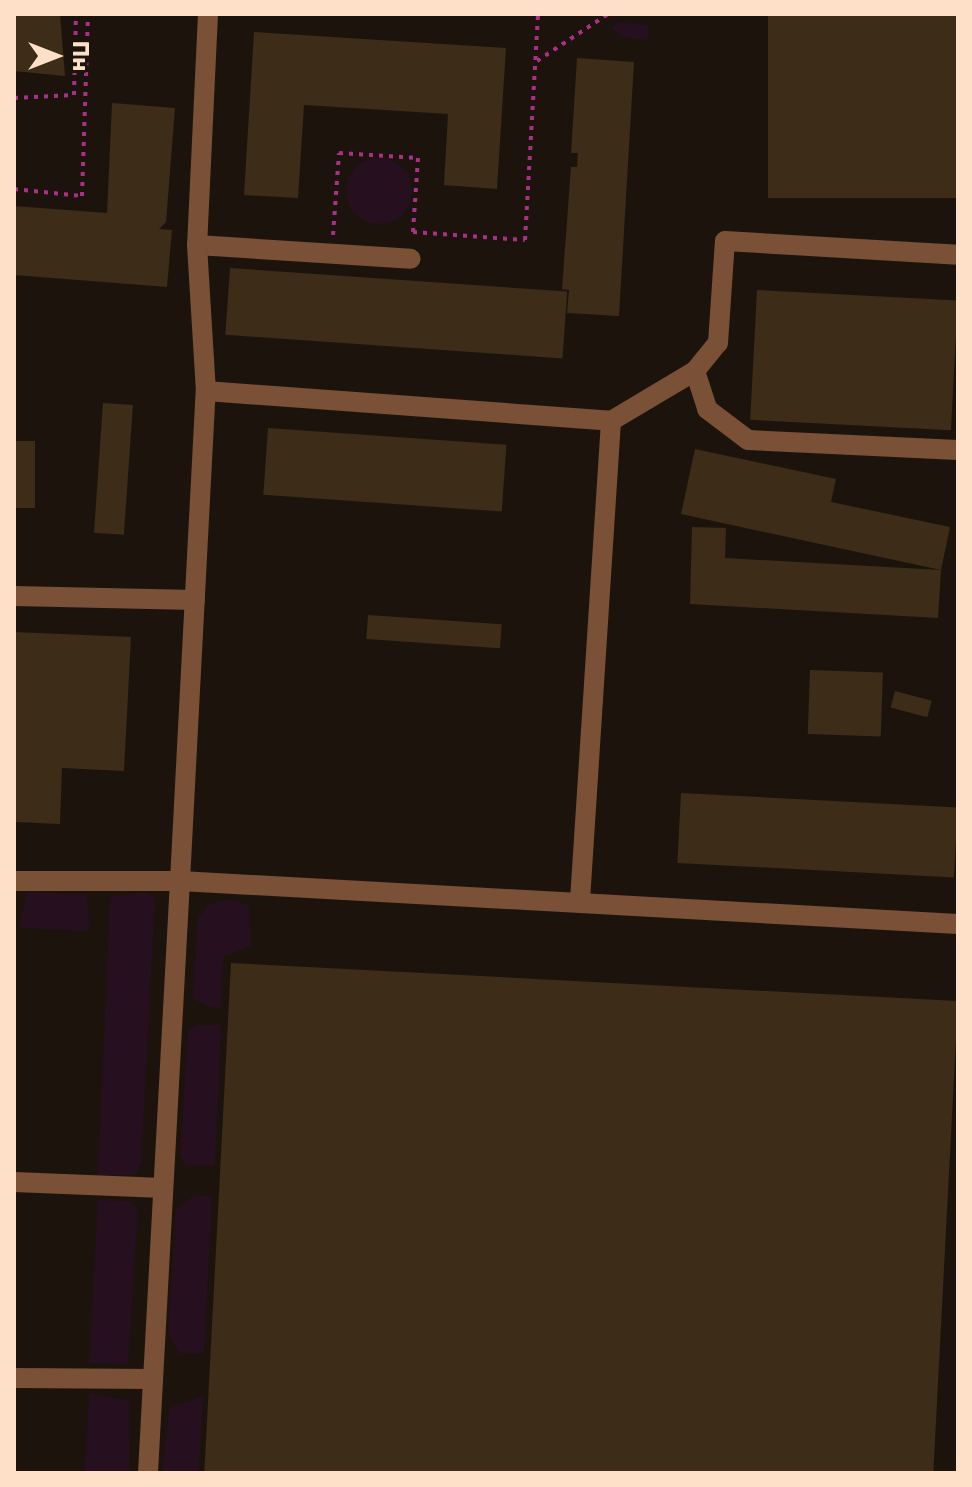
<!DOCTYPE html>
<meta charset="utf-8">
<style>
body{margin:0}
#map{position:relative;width:972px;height:1487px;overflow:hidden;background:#1c140c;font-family:Rubik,sans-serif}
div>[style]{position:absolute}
.green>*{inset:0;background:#260f1f}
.round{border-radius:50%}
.building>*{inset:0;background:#3c2c18;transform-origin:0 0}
.path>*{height:4px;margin-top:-2px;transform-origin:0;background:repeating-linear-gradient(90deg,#aa2f88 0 4px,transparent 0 10px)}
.minor>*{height:20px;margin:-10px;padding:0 10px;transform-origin:10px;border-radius:10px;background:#7a5037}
span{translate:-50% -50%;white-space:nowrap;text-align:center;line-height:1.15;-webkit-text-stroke:6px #1c140c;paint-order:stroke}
.frame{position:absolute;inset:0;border:16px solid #fee0c8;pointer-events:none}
.north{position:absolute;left:16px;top:16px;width:80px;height:80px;-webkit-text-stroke:6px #1c140c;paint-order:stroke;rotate:90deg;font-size:22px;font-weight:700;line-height:32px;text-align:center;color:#fee0c8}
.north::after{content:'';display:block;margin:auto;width:28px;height:36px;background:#fee0c8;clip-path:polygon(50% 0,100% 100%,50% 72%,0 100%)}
</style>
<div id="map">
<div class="green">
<i style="clip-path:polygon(616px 22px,649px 25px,648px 40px,625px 38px,612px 29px)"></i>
<i class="round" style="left:346px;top:158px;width:66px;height:66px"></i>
<i style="clip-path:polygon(27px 892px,87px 894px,90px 931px,19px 928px)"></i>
<i style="clip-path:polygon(144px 892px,155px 898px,141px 1163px,136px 1175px,98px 1175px,110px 897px)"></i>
<i style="clip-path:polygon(229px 899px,249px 905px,251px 946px,223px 957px,221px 1007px,212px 1008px,193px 999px,198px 918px,208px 905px)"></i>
<i style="clip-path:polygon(196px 1025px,221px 1025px,215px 1166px,186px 1165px,180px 1155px,188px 1031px)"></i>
<i style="clip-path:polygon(194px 1195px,212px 1196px,204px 1353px,179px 1353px,168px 1334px,176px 1210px)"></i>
<i style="clip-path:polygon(98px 1200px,131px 1201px,138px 1211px,128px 1364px,89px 1363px)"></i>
<i style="clip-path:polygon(89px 1393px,130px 1401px,129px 1473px,85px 1473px)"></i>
<i style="clip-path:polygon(203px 1396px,199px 1473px,162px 1473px,169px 1408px)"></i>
</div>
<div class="building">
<i style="clip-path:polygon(14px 14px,60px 14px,65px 76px,14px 71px)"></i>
<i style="left:768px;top:14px;width:190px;height:184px"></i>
<i style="clip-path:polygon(254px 32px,506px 48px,497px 189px,444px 185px,448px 114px,304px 105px,298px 198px,244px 195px)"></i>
<i style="clip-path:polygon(577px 58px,634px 62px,619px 316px,567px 313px,569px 290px,562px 289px,571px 167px,577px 167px,578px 153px,571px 153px)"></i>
<i style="clip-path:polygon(112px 103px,175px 108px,166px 222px,159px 229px,172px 230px,167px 287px,14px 275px,14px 206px,107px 213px)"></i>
<i style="left:230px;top:268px;width:338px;height:67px;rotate:4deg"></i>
<i style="left:757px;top:290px;width:201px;height:130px;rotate:3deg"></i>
<i style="left:103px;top:403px;width:30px;height:130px;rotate:4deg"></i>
<i style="left:268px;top:428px;width:239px;height:67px;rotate:4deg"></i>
<i style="left:14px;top:441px;width:21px;height:67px"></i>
<i style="clip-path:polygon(695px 449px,836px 479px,831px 502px,950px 527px,941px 570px,681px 514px)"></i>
<i style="clip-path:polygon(692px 527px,726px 528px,725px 558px,941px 570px,938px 618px,690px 604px)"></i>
<i style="left:368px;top:615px;width:134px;height:24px;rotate:4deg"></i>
<i style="clip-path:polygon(14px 632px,131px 637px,124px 771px,62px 768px,60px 824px,14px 822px)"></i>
<i style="left:810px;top:670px;width:73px;height:64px;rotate:2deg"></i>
<i style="left:895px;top:691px;width:38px;height:17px;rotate:15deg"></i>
<i style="left:681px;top:793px;width:277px;height:70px;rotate:3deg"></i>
<i style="left:231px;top:963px;width:728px;height:511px;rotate:3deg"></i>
</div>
<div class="path">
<i style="left:610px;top:14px;width:54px"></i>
<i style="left:537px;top:61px;width:85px;rotate:-33.5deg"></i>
<i style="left:14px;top:98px;width:60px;rotate:-2.9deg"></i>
<i style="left:74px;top:95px;width:81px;rotate:-88.6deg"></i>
<i style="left:14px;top:189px;width:68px;rotate:5.9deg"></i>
<i style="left:82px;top:196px;width:182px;rotate:-88.1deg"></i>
<i style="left:413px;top:232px;width:112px;rotate:4.1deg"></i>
<i style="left:525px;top:240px;width:226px;rotate:-86.7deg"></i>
<i style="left:333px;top:235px;width:82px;rotate:-85.8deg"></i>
<i style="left:339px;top:153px;width:79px;rotate:3.6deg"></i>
<i style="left:418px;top:158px;width:74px;rotate:93.9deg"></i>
</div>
<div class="minor">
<i style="left:208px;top:14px;width:231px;rotate:92.7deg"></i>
<i style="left:197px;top:245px;width:214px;rotate:3.7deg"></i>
<i style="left:197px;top:245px;width:146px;rotate:86.5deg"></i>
<i style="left:206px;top:391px;width:406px;rotate:4.2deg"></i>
<i style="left:611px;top:421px;width:483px;rotate:93.7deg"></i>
<i style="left:695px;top:371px;width:40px;rotate:72deg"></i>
<i style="left:707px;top:409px;width:51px;rotate:37.1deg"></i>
<i style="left:748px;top:440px;width:210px;rotate:2.7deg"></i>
<i style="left:611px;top:421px;width:98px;rotate:-30.8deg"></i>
<i style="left:695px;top:371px;width:36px;rotate:-51deg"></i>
<i style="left:718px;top:343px;width:102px;rotate:-86.1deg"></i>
<i style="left:725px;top:241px;width:233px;rotate:3.4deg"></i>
<i style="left:14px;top:596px;width:181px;rotate:1.3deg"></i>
<i style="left:14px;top:881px;width:166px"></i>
<i style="left:180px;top:881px;width:491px;rotate:-87deg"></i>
<i style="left:14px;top:1182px;width:149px;rotate:2.3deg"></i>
<i style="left:14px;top:1378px;width:139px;rotate:0.4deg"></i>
<i style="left:148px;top:1473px;width:593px;rotate:-86.91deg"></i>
<i style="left:180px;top:881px;width:779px;rotate:3.16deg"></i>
</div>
<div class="frame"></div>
<div class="north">Пн</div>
</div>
